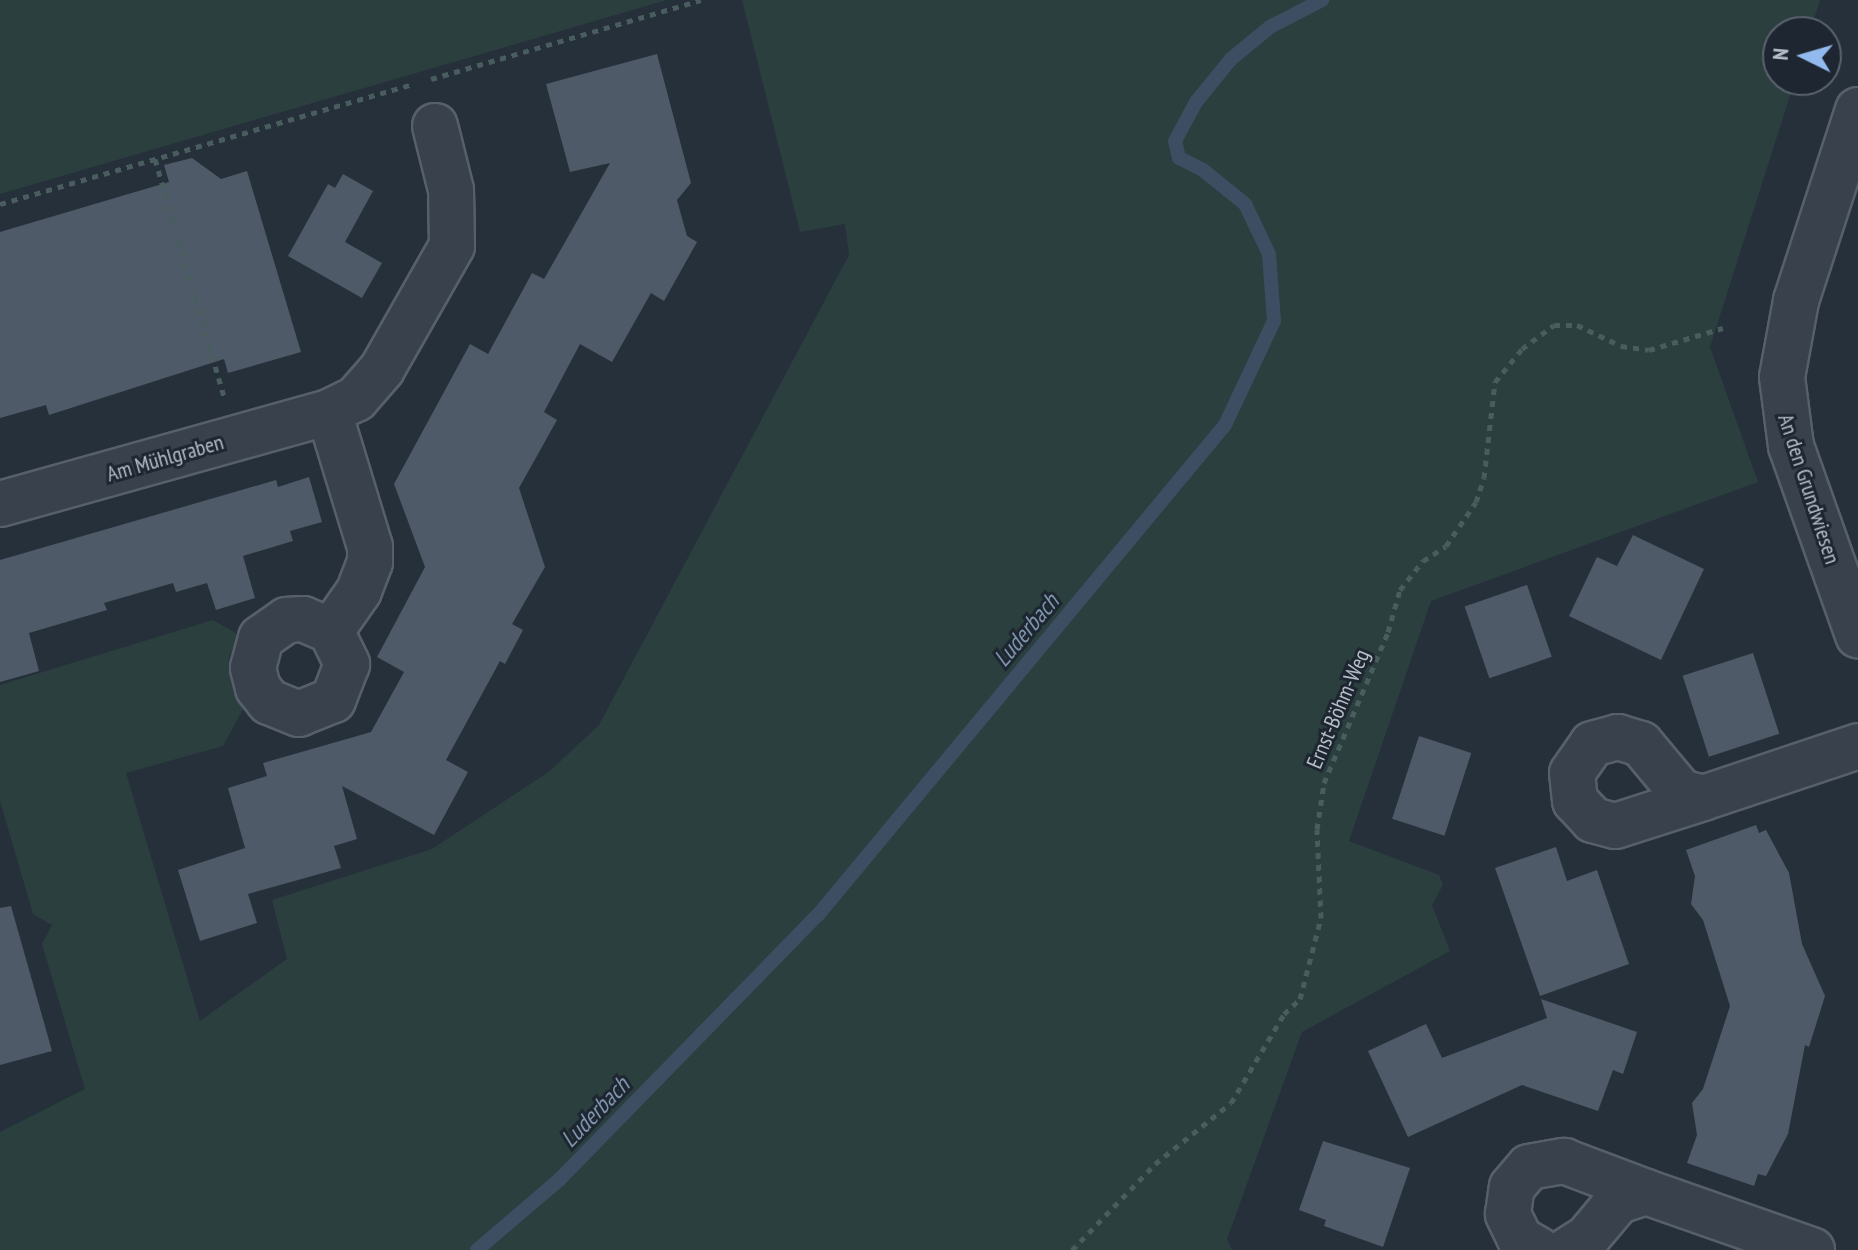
<!DOCTYPE html>
<meta charset="utf-8">
<style>
body{margin:0}
#map{position:relative;width:1858px;height:1250px;overflow:hidden;background:#26303b;font-family:"PT Sans Narrow",sans-serif}
div>[style]{position:absolute}
.green>*{inset:0;background:#2b3f3f}
.stream>*{height:14px;margin:-7px;padding:0 7px;transform-origin:7px;border-radius:7px;background:#3d4e63}
.building>*{inset:0;background:#4e5a67;transform-origin:0 0}
.path>*{height:5px;margin-top:-2.5px;transform-origin:0;background:repeating-linear-gradient(90deg,#495c5e 0 6px,transparent 0 12px)}
.roads{filter:drop-shadow(2px 0 #57606a) drop-shadow(-2px 0 #57606a) drop-shadow(0 2px #57606a) drop-shadow(0 -2px #57606a)}
.street>*{height:44px;margin:-22px;padding:0 22px;transform-origin:22px;border-radius:22px;background:#39424c}
span{translate:-50% -50%;white-space:nowrap;text-align:center;line-height:1.15;-webkit-text-stroke:6px #1e2731;paint-order:stroke}
.street-label{font-size:22px;color:#b5bdc7}
.water-label{font-size:24px;color:#7f94ac;font-style:italic}
.north{position:absolute;left:1762px;top:16px;width:80px;height:80px;box-sizing:border-box;background:#1e2731;border:2px solid #5a636d;border-radius:50%;rotate:275deg;font-size:22px;font-weight:700;line-height:32px;text-align:center;color:#b5bdc7}
.north::after{content:'';display:block;margin:auto;width:28px;height:36px;background:#92baef;clip-path:polygon(50% 0,100% 100%,50% 72%,0 100%)}
</style>
<div id="map">
<div class="green">
<i style="clip-path:polygon(0 0,667px 0,0 194px)"></i>
<i style="clip-path:polygon(742px 0,1820px 0,1810px 32px,1778px 32px,1778px 80px,1795px 80px,1710px 347px,1758px 482px,1431px 601px,1349px 841px,1439px 875px,1443px 885px,1432px 905px,1450px 951px,1302px 1032px,1227px 1239px,1232px 1250px,0 1250px,0 1132px,85px 1089px,42px 944px,52px 925px,33px 914px,0 801px,0 685px,213px 620px,241px 636px,228px 659px,243px 709px,223px 746px,126px 773px,200px 1021px,287px 959px,272px 900px,432px 849px,550px 771px,599px 725px,849px 255px,845px 224px,800px 232px)"></i>
</div>
<div class="stream">
<i style="left:477px;top:1250px;width:108px;rotate:-40.5deg"></i>
<i style="left:559px;top:1180px;width:371px;rotate:-45.7deg"></i>
<i style="left:818px;top:915px;width:637px;rotate:-50.29deg"></i>
<i style="left:1225px;top:425px;width:115px;rotate:-64.8deg"></i>
<i style="left:1274px;top:321px;width:67px;rotate:-94.3deg"></i>
<i style="left:1269px;top:254px;width:55px;rotate:-115.6deg"></i>
<i style="left:1245px;top:204px;width:54px;rotate:-141deg"></i>
<i style="left:1203px;top:170px;width:27px;rotate:-153deg"></i>
<i style="left:1179px;top:158px;width:17px;rotate:-103deg"></i>
<i style="left:1175px;top:141px;width:44px;rotate:-61.7deg"></i>
<i style="left:1196px;top:102px;width:55px;rotate:-50.9deg"></i>
<i style="left:1231px;top:59px;width:50px;rotate:-39.4deg"></i>
<i style="left:1270px;top:27px;width:59px;rotate:-27.4deg"></i>
</div>
<div class="building">
<i style="clip-path:polygon(657px 54px,691px 183px,677px 200px,687px 236px,697px 242px,664px 301px,651px 293px,612px 362px,580px 344px,544px 412px,557px 420px,519px 488px,545px 567px,512px 624px,523px 630px,505px 664px,500px 661px,446px 760px,468px 772px,434px 835px,342px 786px,357px 839px,334px 846px,341px 868px,248px 894px,257px 923px,200px 941px,178px 870px,245px 848px,228px 788px,267px 776px,263px 763px,371px 732px,404px 672px,377px 657px,425px 567px,394px 484px,470px 344px,488px 354px,532px 273px,544px 279px,610px 163px,570px 172px,546px 84px)"></i>
<i style="clip-path:polygon(192px 158px,221px 179px,247px 171px,301px 352px,228px 373px,224px 359px,49px 415px,46px 405px,0 418px,0 232px,169px 182px,164px 165px)"></i>
<i style="clip-path:polygon(343px 174px,373px 191px,345px 242px,382px 263px,362px 298px,288px 256px,328px 184px,335px 188px)"></i>
<i style="clip-path:polygon(309px 477px,322px 522px,290px 531px,293px 541px,243px 556px,255px 598px,216px 610px,207px 583px,176px 592px,173px 583px,104px 603px,107px 610px,29px 633px,39px 671px,0 682px,0 560px,276px 480px,278px 487px)"></i>
<i style="clip-path:polygon(1633px 535px,1704px 569px,1661px 660px,1569px 616px,1597px 557px,1617px 566px)"></i>
<i style="left:1527px;top:585px;width:76px;height:66px;rotate:71deg"></i>
<i style="left:1753px;top:653px;width:85px;height:74px;rotate:72deg"></i>
<i style="left:1419px;top:736px;width:55px;height:87px;rotate:18deg"></i>
<i style="clip-path:polygon(1756px 825px,1759px 833px,1766px 830px,1789px 873px,1802px 944px,1825px 996px,1809px 1047px,1805px 1045px,1788px 1134px,1766px 1176px,1758px 1174px,1754px 1186px,1687px 1163px,1697px 1135px,1692px 1103px,1703px 1089px,1730px 1006px,1703px 920px,1691px 904px,1695px 876px,1686px 850px)"></i>
<i style="clip-path:polygon(1556px 847px,1567px 881px,1597px 870px,1629px 964px,1540px 996px,1495px 868px)"></i>
<i style="clip-path:polygon(11px 906px,52px 1051px,0 1065px,0 908px)"></i>
<i style="clip-path:polygon(1541px 999px,1637px 1032px,1623px 1074px,1613px 1070px,1598px 1111px,1522px 1085px,1408px 1137px,1368px 1051px,1426px 1024px,1442px 1058px,1547px 1018px)"></i>
<i style="clip-path:polygon(1323px 1141px,1410px 1168px,1383px 1247px,1324px 1226px,1326px 1220px,1299px 1210px)"></i>
</div>
<div class="path">
<i style="left:431px;top:79px;width:281px;rotate:-16.3deg"></i>
<i style="left:155px;top:159px;width:248px;rotate:73.8deg"></i>
<i style="left:0;top:204px;width:427px;rotate:-16.2deg"></i>
<i style="left:1072px;top:1250px;width:120px;rotate:-46deg"></i>
<i style="left:1155px;top:1164px;width:97px;rotate:-38.8deg"></i>
<i style="left:1231px;top:1103px;width:104px;rotate:-59.2deg"></i>
<i style="left:1284px;top:1014px;width:22px;rotate:-43deg"></i>
<i style="left:1300px;top:999px;width:84px;rotate:-75.5deg"></i>
<i style="left:1321px;top:918px;width:89px;rotate:-92.6deg"></i>
<i style="left:1317px;top:829px;width:47px;rotate:-81.3deg"></i>
<i style="left:1324px;top:783px;width:164px;rotate:-67deg"></i>
<i style="left:1388px;top:632px;width:44px;rotate:-74.1deg"></i>
<i style="left:1400px;top:590px;width:37px;rotate:-52deg"></i>
<i style="left:1423px;top:561px;width:27px;rotate:-33deg"></i>
<i style="left:1446px;top:546px;width:53px;rotate:-55.7deg"></i>
<i style="left:1476px;top:502px;width:25px;rotate:-72deg"></i>
<i style="left:1484px;top:478px;width:97px;rotate:-83.5deg"></i>
<i style="left:1495px;top:382px;width:43px;rotate:-50.7deg"></i>
<i style="left:1522px;top:349px;width:40px;rotate:-37deg"></i>
<i style="left:1554px;top:325px;width:23px"></i>
<i style="left:1577px;top:325px;width:49px;rotate:25.5deg"></i>
<i style="left:1621px;top:346px;width:28px;rotate:8deg"></i>
<i style="left:1649px;top:350px;width:77px;rotate:-16.6deg"></i>
</div>
<div class="roads">
<div class="street">
<i style="left:1858px;top:110px;width:201px;rotate:108deg"></i>
<i style="left:1796px;top:301px;width:77px;rotate:100.4deg"></i>
<i style="left:1782px;top:377px;width:70px;rotate:82.6deg"></i>
<i style="left:1791px;top:446px;width:201px;rotate:70.5deg"></i>
<i style="left:329px;top:412px;width:141px;rotate:73.1deg"></i>
<i style="left:370px;top:547px;width:15px;rotate:90deg"></i>
<i style="left:370px;top:562px;width:31px;rotate:111deg"></i>
<i style="left:359px;top:591px;width:49px;rotate:125deg"></i>
<i style="left:331px;top:631px;width:37px;rotate:64deg"></i>
<i style="left:347px;top:664px;width:39px;rotate:111deg"></i>
<i style="left:333px;top:700px;width:37px;rotate:158deg"></i>
<i style="left:299px;top:714px;width:32px;rotate:-158deg"></i>
<i style="left:269px;top:702px;width:18px;rotate:-128deg"></i>
<i style="left:258px;top:688px;width:21px;rotate:-104deg"></i>
<i style="left:253px;top:668px;width:31px;rotate:-75deg"></i>
<i style="left:261px;top:638px;width:32px;rotate:-35deg"></i>
<i style="left:287px;top:620px;width:16px;rotate:-4deg"></i>
<i style="left:303px;top:619px;width:30px;rotate:23deg"></i>
<i style="left:0;top:504px;width:342px;rotate:-15.6deg"></i>
<i style="left:329px;top:412px;width:30px;rotate:-26deg"></i>
<i style="left:356px;top:399px;width:40px;rotate:-49deg"></i>
<i style="left:382px;top:369px;width:142px;rotate:-60.4deg"></i>
<i style="left:452px;top:246px;width:56px;rotate:-91deg"></i>
<i style="left:451px;top:190px;width:66px;rotate:-104deg"></i>
<i style="left:1618px;top:737px;width:24px;rotate:17deg"></i>
<i style="left:1641px;top:744px;width:62px;rotate:50.2deg"></i>
<i style="left:1681px;top:792px;width:23px;rotate:15deg"></i>
<i style="left:1703px;top:798px;width:92px;rotate:162.3deg"></i>
<i style="left:1615px;top:826px;width:23px;rotate:-165deg"></i>
<i style="left:1593px;top:820px;width:26px;rotate:-133deg"></i>
<i style="left:1575px;top:801px;width:28px;rotate:-96deg"></i>
<i style="left:1572px;top:773px;width:35px;rotate:-55deg"></i>
<i style="left:1592px;top:744px;width:27px;rotate:-15deg"></i>
<i style="left:1703px;top:798px;width:163px;rotate:-18.5deg"></i>
<i style="left:1646px;top:1192px;width:176px;rotate:19.3deg"></i>
<i style="left:1539px;top:1250px;width:22px;rotate:-150deg"></i>
<i style="left:1520px;top:1239px;width:28px;rotate:-116deg"></i>
<i style="left:1508px;top:1214px;width:27px;rotate:-82deg"></i>
<i style="left:1512px;top:1187px;width:26px;rotate:-50deg"></i>
<i style="left:1529px;top:1167px;width:36px;rotate:-10deg"></i>
<i style="left:1564px;top:1161px;width:88px;rotate:20.7deg"></i>
<i style="left:1646px;top:1192px;width:29px;rotate:162deg"></i>
<i style="left:1618px;top:1201px;width:48px;rotate:130deg"></i>
<i style="left:1587px;top:1238px;width:22px;rotate:148deg"></i>
</div>
</div>
<div class="street-label">
<span style="left:165px;top:458px;rotate:-16deg">Am Mühlgraben</span>
<span style="left:1809px;top:489px;rotate:72deg">An den Grundwiesen</span>
<span style="left:1338px;top:709px;rotate:-67deg">Ernst-Böhm-Weg</span>
</div>
<div class="water-label">
<span style="left:1026px;top:630px;rotate:-50deg">Luderbach</span>
<span style="left:595px;top:1112px;rotate:-46deg">Luderbach</span>
</div>
<div class="north">N</div>
</div>
